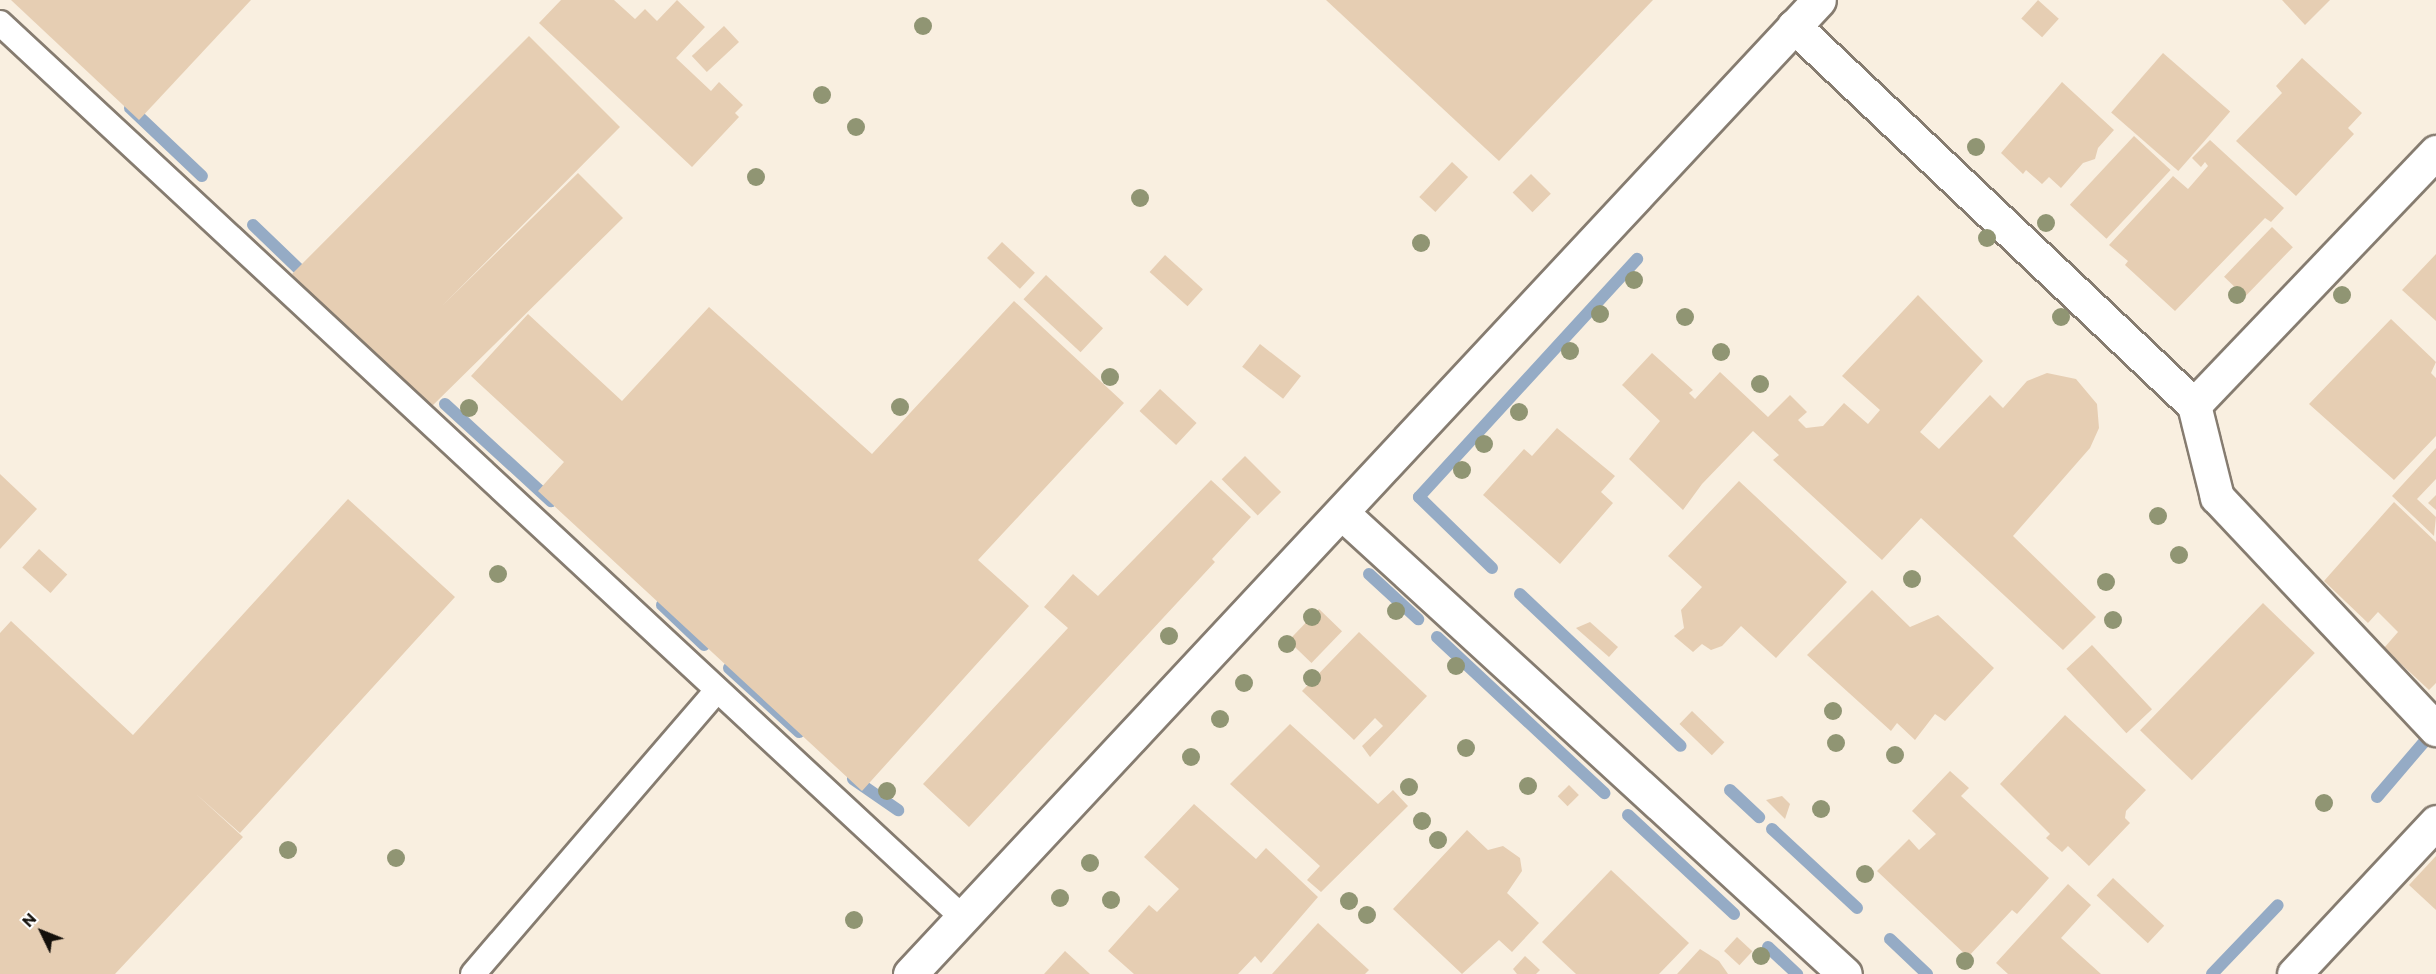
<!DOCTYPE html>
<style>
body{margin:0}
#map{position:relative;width:2436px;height:974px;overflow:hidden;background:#f9efe0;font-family:Commissioner,sans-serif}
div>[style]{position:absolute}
.stream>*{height:12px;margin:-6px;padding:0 6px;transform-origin:6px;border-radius:6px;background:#95abc5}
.building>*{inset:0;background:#e6ceb3;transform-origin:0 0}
.roads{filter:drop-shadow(2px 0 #867c70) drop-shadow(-2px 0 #867c70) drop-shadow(0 2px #867c70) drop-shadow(0 -2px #867c70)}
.service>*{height:24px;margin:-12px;padding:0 12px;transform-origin:12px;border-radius:12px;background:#fff}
.minor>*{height:33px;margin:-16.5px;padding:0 16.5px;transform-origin:16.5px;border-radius:16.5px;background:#fff}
.trees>*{width:18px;height:18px;margin:-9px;border-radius:50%;background:#909573}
span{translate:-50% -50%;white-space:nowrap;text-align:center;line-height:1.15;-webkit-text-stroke:4.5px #fff;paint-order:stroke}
.north{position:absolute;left:12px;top:902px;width:60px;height:60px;-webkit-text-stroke:4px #fff;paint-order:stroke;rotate:313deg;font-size:16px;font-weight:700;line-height:24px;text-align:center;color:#14100b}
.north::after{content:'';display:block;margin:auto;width:21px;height:27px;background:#14100b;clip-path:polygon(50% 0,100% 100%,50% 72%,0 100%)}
</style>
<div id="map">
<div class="stream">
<i style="left:130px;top:108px;width:99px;rotate:43.4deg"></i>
<i style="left:253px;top:225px;width:76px;rotate:43.9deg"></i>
<i style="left:445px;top:404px;width:144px;rotate:42.5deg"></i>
<i style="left:1492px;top:568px;width:102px;rotate:-135.8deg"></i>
<i style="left:1419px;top:497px;width:323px;rotate:-47.5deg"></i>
<i style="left:1369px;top:574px;width:67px;rotate:42.6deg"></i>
<i style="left:1520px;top:594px;width:221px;rotate:43.4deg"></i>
<i style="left:662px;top:605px;width:58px;rotate:43.6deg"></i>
<i style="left:1437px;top:637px;width:229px;rotate:43deg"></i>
<i style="left:729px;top:668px;width:95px;rotate:42.4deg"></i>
<i style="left:853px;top:779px;width:55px;rotate:34.6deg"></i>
<i style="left:1730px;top:790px;width:40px;rotate:43deg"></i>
<i style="left:2377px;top:797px;width:89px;rotate:-49.5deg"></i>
<i style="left:1628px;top:815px;width:145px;rotate:43deg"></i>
<i style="left:1772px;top:829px;width:116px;rotate:42.9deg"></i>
<i style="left:1890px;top:939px;width:51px;rotate:43.4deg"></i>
<i style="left:1768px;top:947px;width:40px;rotate:43deg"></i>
<i style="left:2212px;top:974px;width:95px;rotate:-46.3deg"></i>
</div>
<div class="building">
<i style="clip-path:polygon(11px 0,251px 0,139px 120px)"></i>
<i style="clip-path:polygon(561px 0,614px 0,635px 19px,645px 9px,657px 21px,677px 0,705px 27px,676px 58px,711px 91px,719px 82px,743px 105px,735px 113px,739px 117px,692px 167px,539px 23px)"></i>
<i style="clip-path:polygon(1326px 0,1653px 0,1499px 161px)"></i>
<i style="left:2038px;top:0;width:28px;height:25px;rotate:42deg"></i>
<i style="clip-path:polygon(2282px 0,2330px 0,2305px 25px)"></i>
<i style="left:724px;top:26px;width:22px;height:44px;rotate:47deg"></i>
<i style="clip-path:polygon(529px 36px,620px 127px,443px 305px,578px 173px,623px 218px,428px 410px,292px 274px)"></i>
<i style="left:2163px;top:53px;width:89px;height:79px;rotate:41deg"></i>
<i style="clip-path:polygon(2302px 58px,2362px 113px,2348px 128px,2354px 134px,2296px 196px,2236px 141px,2282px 93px,2276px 86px)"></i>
<i style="clip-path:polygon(2062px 82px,2114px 130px,2098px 148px,2095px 159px,2083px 163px,2061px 188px,2049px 177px,2042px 184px,2026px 170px,2023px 174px,2001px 153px)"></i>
<i style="left:2134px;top:136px;width:50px;height:94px;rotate:43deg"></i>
<i style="clip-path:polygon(2210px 140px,2284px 208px,2271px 222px,2265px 218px,2175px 311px,2125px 265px,2128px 261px,2109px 245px,2173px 176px,2188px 189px,2208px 166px,2205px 162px,2201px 167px,2192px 158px)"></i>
<i style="left:1452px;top:162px;width:22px;height:48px;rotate:43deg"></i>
<i style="left:1531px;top:174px;width:28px;height:26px;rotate:45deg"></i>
<i style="left:2272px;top:227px;width:29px;height:69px;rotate:44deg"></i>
<i style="left:1002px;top:242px;width:45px;height:22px;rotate:43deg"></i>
<i style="clip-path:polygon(2436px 254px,2436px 321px,2402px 290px)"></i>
<i style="left:1165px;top:255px;width:51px;height:23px;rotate:42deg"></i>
<i style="left:1046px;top:275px;width:78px;height:33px;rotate:43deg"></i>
<i style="clip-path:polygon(1918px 295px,1983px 361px,1920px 432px,1939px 449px,1990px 395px,2003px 408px,2027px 381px,2047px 373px,2076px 379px,2097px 404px,2099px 428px,2090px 448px,2013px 536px,2096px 617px,2063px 650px,1921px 518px,1882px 560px,1773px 460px,1779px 455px,1753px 431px,1702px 484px,1683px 510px,1629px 459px,1660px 421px,1622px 385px,1652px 353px,1693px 390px,1689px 393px,1695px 399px,1720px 372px,1768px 417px,1790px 395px,1807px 412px,1798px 420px,1806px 428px,1823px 426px,1844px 403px,1868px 424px,1880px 410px,1842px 376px)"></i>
<i style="clip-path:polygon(1014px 301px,1124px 403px,978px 560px,1029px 606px,862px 791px,538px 491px,564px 462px,471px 376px,528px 314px,622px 401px,709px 307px,872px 454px)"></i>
<i style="clip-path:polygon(2391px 319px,2436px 362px,2431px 373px,2436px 378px,2436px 436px,2394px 480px,2309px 404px)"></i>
<i style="left:1260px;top:344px;width:52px;height:29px;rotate:38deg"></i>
<i style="left:1160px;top:389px;width:50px;height:30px;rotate:43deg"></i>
<i style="clip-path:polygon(1557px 428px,1615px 476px,1601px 492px,1613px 503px,1560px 564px,1483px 495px,1524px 449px,1532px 456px)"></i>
<i style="clip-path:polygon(2436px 448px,2436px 479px,2417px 499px,2436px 517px,2434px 536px,2392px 496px)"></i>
<i style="left:1245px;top:456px;width:51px;height:33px;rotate:45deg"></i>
<i style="clip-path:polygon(0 474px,37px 509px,0 549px)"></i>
<i style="clip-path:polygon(1211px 480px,1251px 517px,1212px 559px,1215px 562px,969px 827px,923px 784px,1068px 628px,1044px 607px,1073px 574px,1098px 596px)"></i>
<i style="clip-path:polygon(1739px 481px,1847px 582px,1776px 658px,1741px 626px,1722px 646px,1711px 650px,1702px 644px,1693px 652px,1674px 636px,1684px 628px,1681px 610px,1702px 587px,1668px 556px)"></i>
<i style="clip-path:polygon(2436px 495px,2436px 510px,2428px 503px)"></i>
<i style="clip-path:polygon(348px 499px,455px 597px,240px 833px,196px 794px,243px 837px,115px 974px,0 974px,0 633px,11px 621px,133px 735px)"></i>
<i style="clip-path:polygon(2394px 502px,2436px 542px,2436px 683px,2429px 690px,2384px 648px,2398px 632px,2378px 612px,2368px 623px,2324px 581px)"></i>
<i style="left:39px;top:549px;width:38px;height:25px;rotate:42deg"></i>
<i style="clip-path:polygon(1872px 590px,1910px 627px,1938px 615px,1994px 668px,1945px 721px,1935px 714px,1915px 740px,1897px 723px,1891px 731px,1807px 655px)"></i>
<i style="left:2263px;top:603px;width:72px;height:177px;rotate:44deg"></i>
<i style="left:1319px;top:609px;width:32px;height:44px;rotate:44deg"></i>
<i style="clip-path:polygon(1590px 622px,1618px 647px,1609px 657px,1576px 628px)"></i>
<i style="clip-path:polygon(1359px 632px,1427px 696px,1370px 757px,1362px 746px,1383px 726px,1375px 718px,1354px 740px,1302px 691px)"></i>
<i style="left:2092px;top:645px;width:88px;height:35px;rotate:47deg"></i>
<i style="left:1692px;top:711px;width:45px;height:18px;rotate:44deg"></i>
<i style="clip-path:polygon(2065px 715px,2146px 790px,2126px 811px,2125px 818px,2130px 823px,2089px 866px,2068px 846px,2062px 852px,2046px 838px,2050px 834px,2000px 784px)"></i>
<i style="clip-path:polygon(1290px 724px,1378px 804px,1393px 790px,1408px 806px,1321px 892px,1307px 880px,1320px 866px,1230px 784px)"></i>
<i style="clip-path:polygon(1950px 771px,1969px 788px,1961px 796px,2049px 878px,2017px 914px,2012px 910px,1968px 957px,1877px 871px,1909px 839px,1919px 850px,1936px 834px,1912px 811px)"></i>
<i style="left:1569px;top:785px;width:14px;height:16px;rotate:45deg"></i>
<i style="clip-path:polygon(1782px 796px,1790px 804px,1785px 819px,1766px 800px)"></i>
<i style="clip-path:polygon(1194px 804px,1256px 859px,1266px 848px,1318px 897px,1261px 963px,1255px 956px,1238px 974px,1134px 974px,1108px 951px,1149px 905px,1157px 912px,1179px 889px,1144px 857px)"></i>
<i style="clip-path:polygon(1467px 830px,1488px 850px,1503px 846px,1520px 858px,1522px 871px,1507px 893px,1539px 923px,1512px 952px,1499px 940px,1462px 974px,1393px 909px)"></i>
<i style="clip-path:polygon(2436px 856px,2436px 910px,2409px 885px)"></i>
<i style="clip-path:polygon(1611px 870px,1689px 943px,1659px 974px,1576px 974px,1542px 942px)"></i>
<i style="left:2113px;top:878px;width:70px;height:24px;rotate:43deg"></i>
<i style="clip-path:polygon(2068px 884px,2091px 905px,2061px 938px,2101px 974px,2008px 974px,1996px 963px)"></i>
<i style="clip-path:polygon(1318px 923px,1369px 970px,1365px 974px,1272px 974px)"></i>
<i style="left:1737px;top:937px;width:21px;height:19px;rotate:43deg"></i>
<i style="clip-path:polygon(1700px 949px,1719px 961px,1728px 974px,1677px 974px)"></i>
<i style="clip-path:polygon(1065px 951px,1090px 974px,1044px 974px)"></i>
<i style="clip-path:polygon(1525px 956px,1540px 970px,1536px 974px,1517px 974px,1513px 969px)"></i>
</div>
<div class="roads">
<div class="service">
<i style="left:0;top:23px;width:1315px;rotate:42.9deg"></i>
<i style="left:473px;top:974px;width:374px;rotate:-49.3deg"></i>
</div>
<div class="minor">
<i style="left:1794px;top:26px;width:551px;rotate:43.46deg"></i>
<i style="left:2194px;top:405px;width:95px;rotate:76deg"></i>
<i style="left:2217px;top:497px;width:319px;rotate:46.7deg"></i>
<i style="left:2194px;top:405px;width:350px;rotate:-46.3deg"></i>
<i style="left:1342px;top:513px;width:682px;rotate:42.51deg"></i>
<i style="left:910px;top:974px;width:1332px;rotate:-46.98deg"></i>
<i style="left:2294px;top:974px;width:208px;rotate:-46.9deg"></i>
</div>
</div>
<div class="trees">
<i style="left:923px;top:26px"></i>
<i style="left:822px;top:95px"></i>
<i style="left:856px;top:127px"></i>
<i style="left:1976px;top:147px"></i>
<i style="left:756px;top:177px"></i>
<i style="left:1140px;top:198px"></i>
<i style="left:2046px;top:223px"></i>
<i style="left:1987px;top:238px"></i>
<i style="left:1421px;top:243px"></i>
<i style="left:1634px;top:280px"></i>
<i style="left:2237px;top:295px"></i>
<i style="left:2342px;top:295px"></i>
<i style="left:1600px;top:314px"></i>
<i style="left:1685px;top:317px"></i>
<i style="left:2061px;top:317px"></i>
<i style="left:1570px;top:351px"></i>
<i style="left:1721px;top:352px"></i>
<i style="left:1110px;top:377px"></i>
<i style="left:1760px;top:384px"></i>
<i style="left:900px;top:407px"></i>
<i style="left:469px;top:408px"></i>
<i style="left:1519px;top:412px"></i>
<i style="left:1484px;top:444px"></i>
<i style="left:1462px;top:470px"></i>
<i style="left:2158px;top:516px"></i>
<i style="left:2179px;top:555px"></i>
<i style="left:498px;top:574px"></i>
<i style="left:1912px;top:579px"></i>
<i style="left:2106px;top:582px"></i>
<i style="left:1396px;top:611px"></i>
<i style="left:1312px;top:617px"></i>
<i style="left:2113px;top:620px"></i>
<i style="left:1169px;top:636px"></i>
<i style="left:1287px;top:644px"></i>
<i style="left:1456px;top:666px"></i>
<i style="left:1312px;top:678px"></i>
<i style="left:1244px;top:683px"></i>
<i style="left:1833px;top:711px"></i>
<i style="left:1220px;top:719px"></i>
<i style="left:1836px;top:743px"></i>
<i style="left:1466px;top:748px"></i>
<i style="left:1895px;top:755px"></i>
<i style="left:1191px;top:757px"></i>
<i style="left:1528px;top:786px"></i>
<i style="left:1409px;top:787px"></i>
<i style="left:887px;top:791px"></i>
<i style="left:2324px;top:803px"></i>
<i style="left:1821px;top:809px"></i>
<i style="left:1422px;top:821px"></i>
<i style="left:1438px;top:840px"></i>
<i style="left:288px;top:850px"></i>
<i style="left:396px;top:858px"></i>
<i style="left:1090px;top:863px"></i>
<i style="left:1865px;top:874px"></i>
<i style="left:1060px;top:898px"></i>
<i style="left:1111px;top:900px"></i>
<i style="left:1349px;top:901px"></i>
<i style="left:1367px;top:915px"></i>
<i style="left:854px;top:920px"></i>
<i style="left:1761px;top:956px"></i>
<i style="left:1965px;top:961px"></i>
</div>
<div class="north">N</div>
</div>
